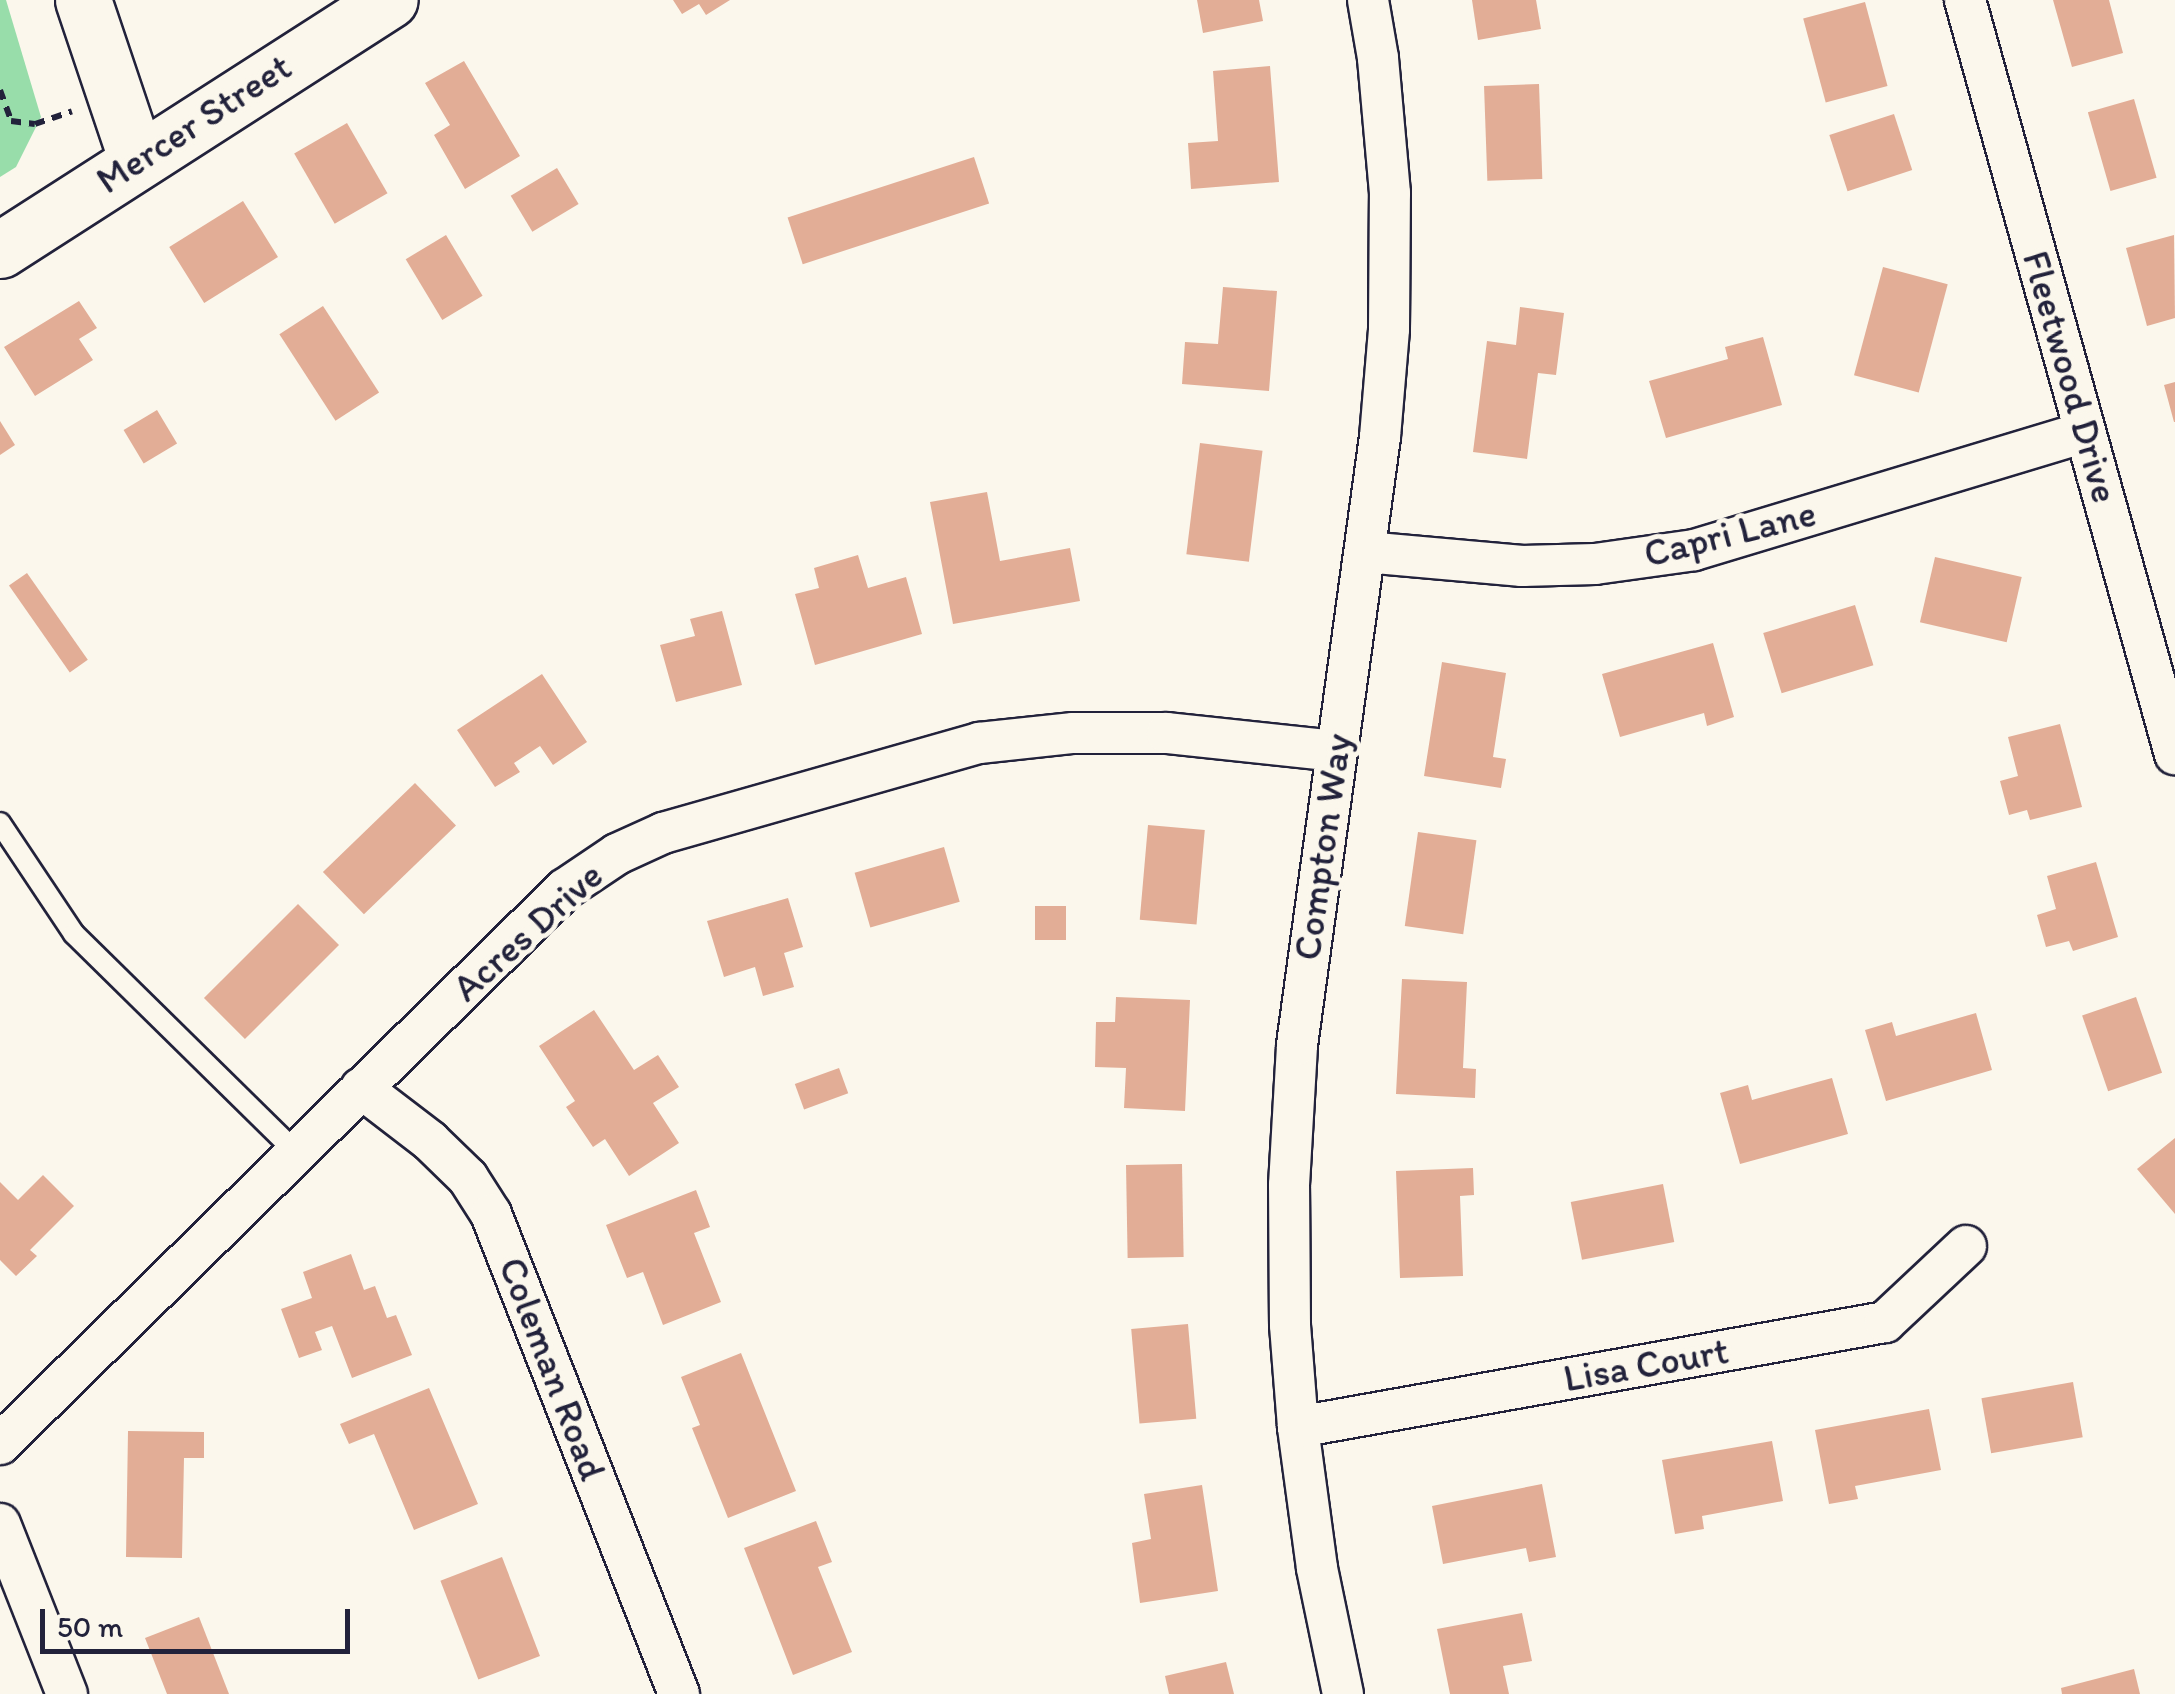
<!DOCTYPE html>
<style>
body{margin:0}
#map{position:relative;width:2175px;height:1694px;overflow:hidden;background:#fbf7ec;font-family:Itim,sans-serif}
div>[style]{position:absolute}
.green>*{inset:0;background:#98ddaa}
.building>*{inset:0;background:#e2ad96;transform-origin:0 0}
.path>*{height:6px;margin-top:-3px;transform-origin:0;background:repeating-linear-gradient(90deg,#22223b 0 10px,transparent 0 18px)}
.roads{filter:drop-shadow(2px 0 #22223b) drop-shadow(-2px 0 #22223b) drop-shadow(0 2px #22223b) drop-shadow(0 -2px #22223b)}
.lane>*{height:20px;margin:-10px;padding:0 10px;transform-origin:10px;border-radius:10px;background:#fbf7ec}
.street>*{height:40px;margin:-20px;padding:0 20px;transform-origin:20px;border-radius:20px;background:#fbf7ec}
.secondary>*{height:55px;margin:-27.5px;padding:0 27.5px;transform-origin:27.5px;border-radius:27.5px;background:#fbf7ec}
span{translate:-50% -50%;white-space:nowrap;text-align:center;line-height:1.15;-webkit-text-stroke:10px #fbf7ec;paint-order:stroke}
.street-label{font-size:38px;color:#22223b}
.scale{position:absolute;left:40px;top:1609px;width:310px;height:45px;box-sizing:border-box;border:5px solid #22223b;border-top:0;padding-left:12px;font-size:30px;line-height:35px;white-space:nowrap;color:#22223b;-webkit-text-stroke:8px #fbf7ec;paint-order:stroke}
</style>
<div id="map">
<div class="green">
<i style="clip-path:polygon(0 0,6px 0,41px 117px,16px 167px,0 177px)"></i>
</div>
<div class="building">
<i style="clip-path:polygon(673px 0,730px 0,706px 15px,699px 4px,682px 14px)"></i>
<i style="clip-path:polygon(1197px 0,1259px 0,1263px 21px,1203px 33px)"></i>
<i style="clip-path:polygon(1472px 0,1536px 0,1541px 29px,1478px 40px)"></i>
<i style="clip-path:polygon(2053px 0,2109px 0,2123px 53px,2072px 67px)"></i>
<i style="left:1865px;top:2px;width:87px;height:64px;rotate:75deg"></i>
<i style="clip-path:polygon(464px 61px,520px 156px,465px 189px,434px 135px,450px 125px,425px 83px)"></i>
<i style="clip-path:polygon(1270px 66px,1279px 182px,1191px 189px,1188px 143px,1218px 141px,1213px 71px)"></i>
<i style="left:1539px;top:84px;width:95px;height:55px;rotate:88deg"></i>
<i style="left:2134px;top:99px;width:82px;height:48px;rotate:74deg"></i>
<i style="left:1894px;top:114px;width:59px;height:68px;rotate:72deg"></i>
<i style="left:347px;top:123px;width:81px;height:61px;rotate:60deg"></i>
<i style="left:974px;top:157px;width:49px;height:196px;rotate:72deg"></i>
<i style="left:557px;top:168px;width:42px;height:54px;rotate:59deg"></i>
<i style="left:243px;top:201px;width:66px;height:87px;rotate:58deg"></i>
<i style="left:446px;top:235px;width:71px;height:47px;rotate:59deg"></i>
<i style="clip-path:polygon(2174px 235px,2175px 318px,2147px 326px,2126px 248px)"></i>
<i style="left:1883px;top:267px;width:67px;height:112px;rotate:15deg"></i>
<i style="clip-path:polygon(1223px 287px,1277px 291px,1269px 391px,1182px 384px,1185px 342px,1218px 344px)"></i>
<i style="clip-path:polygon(79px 301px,97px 328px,79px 339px,93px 360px,35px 396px,4px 347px)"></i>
<i style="left:323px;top:306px;width:103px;height:52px;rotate:57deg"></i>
<i style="clip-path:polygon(1520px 307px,1564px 313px,1556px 375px,1538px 373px,1527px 459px,1473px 452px,1487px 341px,1516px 345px)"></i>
<i style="clip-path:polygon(1763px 337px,1782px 405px,1666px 438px,1649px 381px,1728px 359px,1725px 347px)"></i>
<i style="clip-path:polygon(2175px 382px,2175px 422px,2174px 422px,2164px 385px)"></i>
<i style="left:157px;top:410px;width:39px;height:39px;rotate:59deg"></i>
<i style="clip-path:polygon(0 421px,15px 445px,0 455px)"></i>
<i style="left:1200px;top:443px;width:63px;height:112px;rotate:7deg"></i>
<i style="clip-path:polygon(987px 492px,1000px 561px,1070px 548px,1080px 601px,953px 624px,930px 502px)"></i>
<i style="clip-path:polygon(858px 555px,868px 588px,906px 577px,922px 634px,815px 665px,795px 594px,819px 588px,814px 568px)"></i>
<i style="left:1935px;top:557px;width:89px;height:67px;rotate:13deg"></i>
<i style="left:27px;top:573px;width:106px;height:22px;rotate:55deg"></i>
<i style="left:1855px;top:605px;width:63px;height:96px;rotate:73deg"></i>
<i style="clip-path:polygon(722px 611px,742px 685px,676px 702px,660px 645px,695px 636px,690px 619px)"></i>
<i style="clip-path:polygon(1713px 643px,1734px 717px,1707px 726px,1704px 713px,1620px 737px,1602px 674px)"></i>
<i style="clip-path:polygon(1442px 662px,1506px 673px,1493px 757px,1506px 759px,1501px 788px,1424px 776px)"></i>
<i style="clip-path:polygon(542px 674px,587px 742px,553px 765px,540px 746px,514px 763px,520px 772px,495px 787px,457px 730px)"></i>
<i style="clip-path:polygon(2060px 724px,2082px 807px,2030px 820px,2027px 810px,2009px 815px,2000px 781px,2018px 776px,2008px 737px)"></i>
<i style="left:415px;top:783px;width:59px;height:128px;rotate:46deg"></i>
<i style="left:1148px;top:825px;width:57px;height:95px;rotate:5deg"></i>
<i style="left:1418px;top:832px;width:59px;height:95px;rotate:8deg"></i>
<i style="left:944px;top:847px;width:57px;height:93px;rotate:74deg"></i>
<i style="clip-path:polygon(2096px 862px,2118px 937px,2073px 951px,2069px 941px,2046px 947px,2037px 915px,2056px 909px,2047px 876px)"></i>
<i style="clip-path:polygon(788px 898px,803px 947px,784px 953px,794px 987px,763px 996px,755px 967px,724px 977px,707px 921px)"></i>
<i style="left:298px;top:904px;width:58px;height:133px;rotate:45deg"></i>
<i style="left:1035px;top:906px;width:31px;height:34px"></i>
<i style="clip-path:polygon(1402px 979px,1467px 982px,1463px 1068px,1476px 1069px,1475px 1098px,1396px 1094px)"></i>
<i style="clip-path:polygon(1116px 997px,1190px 1000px,1185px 1111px,1124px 1108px,1126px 1068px,1095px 1067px,1096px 1022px,1115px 1022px)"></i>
<i style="left:2136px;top:997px;width:80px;height:57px;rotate:71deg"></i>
<i style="clip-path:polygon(594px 1010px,634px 1070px,658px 1055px,679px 1087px,653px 1103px,679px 1143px,629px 1176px,605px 1139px,593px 1147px,566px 1107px,575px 1101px,539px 1046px)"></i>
<i style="clip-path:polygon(1976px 1013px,1992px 1070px,1886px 1101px,1865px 1030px,1892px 1022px,1896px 1036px)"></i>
<i style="left:839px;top:1068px;width:27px;height:47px;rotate:70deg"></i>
<i style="clip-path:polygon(1832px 1078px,1848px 1134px,1740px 1164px,1720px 1093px,1748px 1085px,1752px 1100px)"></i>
<i style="clip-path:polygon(2175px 1138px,2175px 1214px,2137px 1169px)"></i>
<i style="left:1182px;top:1164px;width:93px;height:56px;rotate:89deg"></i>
<i style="clip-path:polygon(1473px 1168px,1474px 1195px,1460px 1196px,1463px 1276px,1400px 1278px,1396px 1171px)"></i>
<i style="clip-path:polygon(43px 1175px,74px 1206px,30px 1250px,37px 1256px,16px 1276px,0 1260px,0 1182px,18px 1200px)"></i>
<i style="left:1663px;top:1184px;width:59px;height:94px;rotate:79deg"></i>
<i style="clip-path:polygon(696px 1190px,710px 1227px,694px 1233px,721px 1302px,663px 1325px,643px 1272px,627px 1278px,606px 1225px)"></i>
<i style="clip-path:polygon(351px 1254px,364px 1290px,375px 1286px,387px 1318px,396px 1315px,412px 1355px,352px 1378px,332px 1326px,315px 1332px,322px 1350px,299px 1358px,281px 1309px,312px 1298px,303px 1272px)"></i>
<i style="left:1188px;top:1324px;width:95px;height:57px;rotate:85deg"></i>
<i style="clip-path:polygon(741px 1353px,796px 1491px,728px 1518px,692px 1428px,700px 1425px,681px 1377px)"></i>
<i style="left:2073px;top:1382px;width:56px;height:93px;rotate:80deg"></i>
<i style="clip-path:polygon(429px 1388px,478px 1504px,414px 1530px,374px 1434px,349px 1444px,340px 1424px)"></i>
<i style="clip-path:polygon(1929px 1409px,1941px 1470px,1855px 1486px,1858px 1499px,1829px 1504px,1815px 1430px)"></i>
<i style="clip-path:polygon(128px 1431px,204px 1432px,204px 1458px,184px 1458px,182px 1558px,126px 1557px)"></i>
<i style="clip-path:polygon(1772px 1441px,1783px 1501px,1702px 1516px,1704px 1529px,1675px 1534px,1662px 1460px)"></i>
<i style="clip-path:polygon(1542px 1484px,1556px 1557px,1529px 1562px,1526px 1548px,1443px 1564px,1432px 1506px)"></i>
<i style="clip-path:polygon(1202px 1485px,1218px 1591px,1140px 1603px,1132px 1543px,1151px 1539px,1144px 1494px)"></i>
<i style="clip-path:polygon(816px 1521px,832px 1562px,818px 1567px,852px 1652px,793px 1675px,744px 1548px)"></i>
<i style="left:502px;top:1557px;width:106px;height:66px;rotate:69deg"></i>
<i style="clip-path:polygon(1522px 1613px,1532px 1661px,1503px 1666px,1509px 1694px,1450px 1694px,1437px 1629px)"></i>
<i style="clip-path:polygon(199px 1617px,229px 1694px,167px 1694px,145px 1638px)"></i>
<i style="clip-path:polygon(1226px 1662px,1234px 1694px,1169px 1694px,1165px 1676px)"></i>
<i style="clip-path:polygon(2134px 1669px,2140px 1694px,2062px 1694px,2061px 1688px)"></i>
</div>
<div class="path">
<i style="left:0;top:90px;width:33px;rotate:70deg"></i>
<i style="left:11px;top:121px;width:24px;rotate:7deg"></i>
<i style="left:35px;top:124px;width:39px;rotate:-19deg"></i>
</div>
<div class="roads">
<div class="lane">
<i style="left:0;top:823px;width:133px;rotate:56.3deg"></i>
<i style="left:74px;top:934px;width:310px;rotate:44.5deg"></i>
</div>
<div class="street">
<i style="left:1965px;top:0;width:783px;rotate:74.44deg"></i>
<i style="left:1365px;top:552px;width:158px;rotate:5.1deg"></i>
<i style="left:1522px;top:566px;width:73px;rotate:-1.6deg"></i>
<i style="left:1595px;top:564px;width:100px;rotate:-8deg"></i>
<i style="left:1694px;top:550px;width:408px;rotate:-16.8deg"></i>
<i style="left:361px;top:1088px;width:87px;rotate:37.5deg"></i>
<i style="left:430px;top:1141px;width:53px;rotate:44.2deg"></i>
<i style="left:468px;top:1178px;width:43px;rotate:57.4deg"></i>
<i style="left:491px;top:1214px;width:516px;rotate:68.61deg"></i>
<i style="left:1298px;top:1427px;width:596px;rotate:-10.14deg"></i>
<i style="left:1885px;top:1322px;width:111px;rotate:-43.2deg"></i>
<i style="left:0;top:1444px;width:792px;rotate:-44.49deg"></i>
<i style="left:565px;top:889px;width:63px;rotate:-33.9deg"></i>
<i style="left:617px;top:854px;width:51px;rotate:-24.5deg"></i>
<i style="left:663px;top:833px;width:329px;rotate:-15.9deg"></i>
<i style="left:979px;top:743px;width:95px;rotate:-6.1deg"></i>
<i style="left:1073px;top:733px;width:94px"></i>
<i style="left:1167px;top:733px;width:170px;rotate:6.1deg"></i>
<i style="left:0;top:1524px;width:183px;rotate:68.5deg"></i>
<i style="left:1343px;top:1694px;width:129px;rotate:-101.7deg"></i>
<i style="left:1317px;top:1568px;width:142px;rotate:-97.7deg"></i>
<i style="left:1298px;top:1427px;width:102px;rotate:-94.5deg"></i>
<i style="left:1290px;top:1325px;width:140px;rotate:-90.4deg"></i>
<i style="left:1289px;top:1185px;width:140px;rotate:-86.7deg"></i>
<i style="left:1297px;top:1045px;width:614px;rotate:-82.23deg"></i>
<i style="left:1380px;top:437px;width:108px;rotate:-85.2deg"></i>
<i style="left:1389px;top:329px;width:136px;rotate:-89.6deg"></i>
<i style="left:1390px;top:193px;width:136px;rotate:-95.1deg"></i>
<i style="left:1378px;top:58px;width:59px;rotate:-99.8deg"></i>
</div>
<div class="secondary">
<i style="left:83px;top:0;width:169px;rotate:71.4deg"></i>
<i style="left:0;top:250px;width:463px;rotate:-32.7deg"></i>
</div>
</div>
<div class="street-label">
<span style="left:194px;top:124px;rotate:-33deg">Mercer Street</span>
<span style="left:2070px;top:377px;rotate:74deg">Fleetwood Drive</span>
<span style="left:1730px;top:534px;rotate:-14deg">Capri Lane</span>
<span style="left:1323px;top:847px;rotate:-82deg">Compton Way</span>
<span style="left:528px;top:932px;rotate:-42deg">Acres Drive</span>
<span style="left:1646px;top:1365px;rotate:-10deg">Lisa Court</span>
<span style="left:552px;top:1369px;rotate:69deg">Coleman Road</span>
</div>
<div class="scale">50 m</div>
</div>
